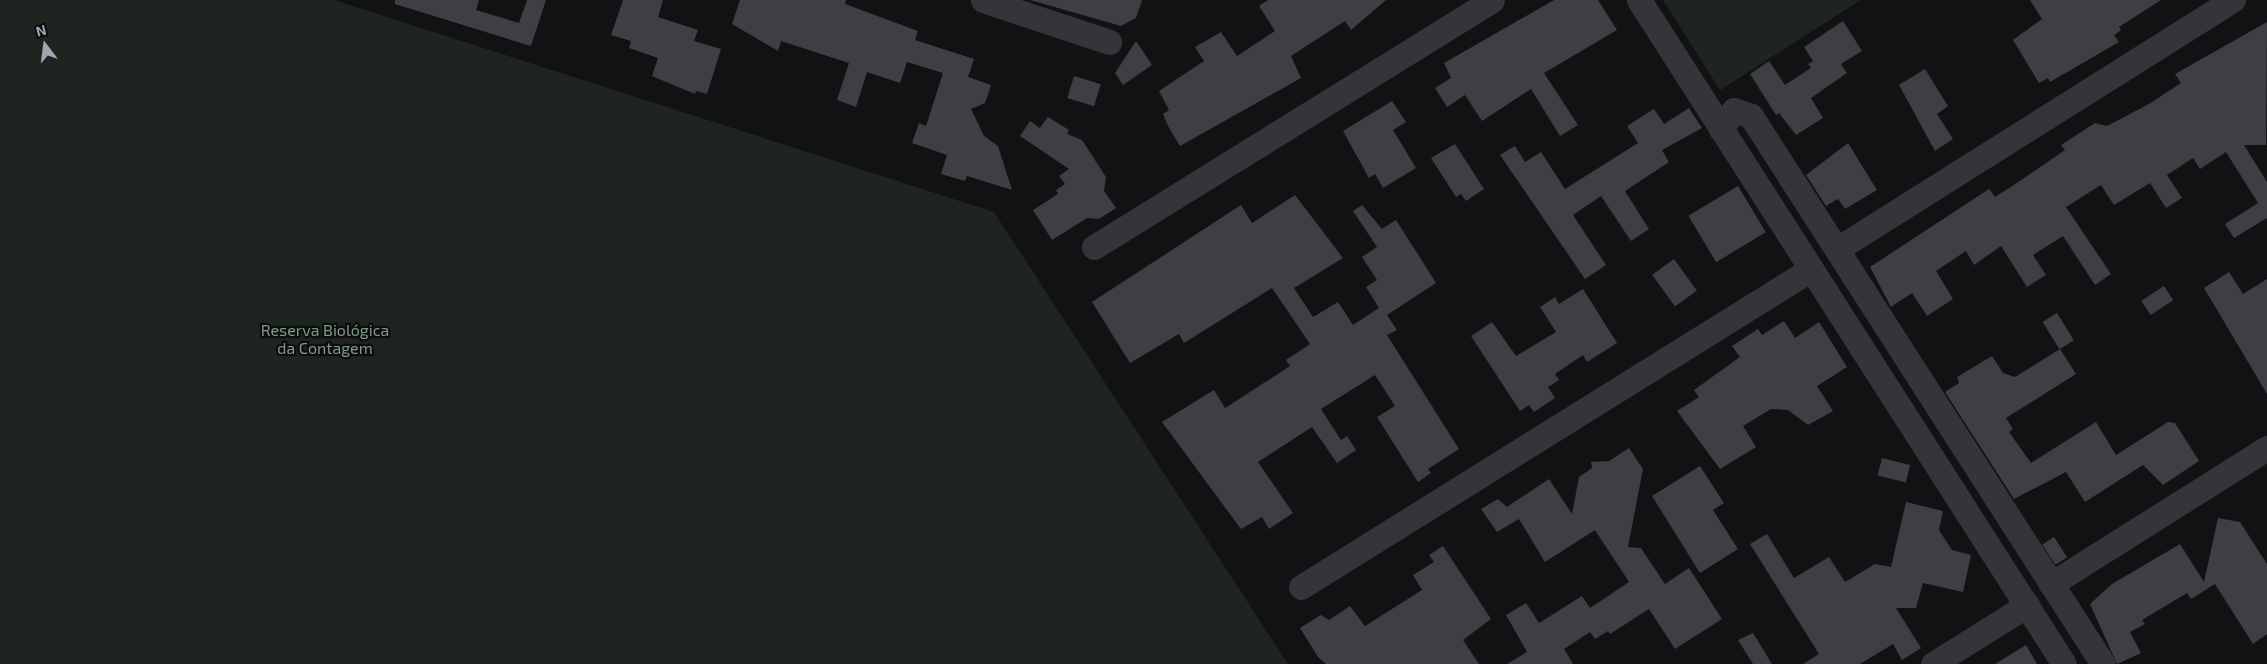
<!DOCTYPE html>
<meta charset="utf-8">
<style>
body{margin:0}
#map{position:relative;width:2267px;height:664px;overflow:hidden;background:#121113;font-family:"Exo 2",sans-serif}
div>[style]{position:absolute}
.green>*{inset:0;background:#1e2521}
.building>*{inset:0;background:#3e3f43;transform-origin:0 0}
.minor>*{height:25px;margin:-12.5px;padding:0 12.5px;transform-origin:12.5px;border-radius:12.5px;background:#353539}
span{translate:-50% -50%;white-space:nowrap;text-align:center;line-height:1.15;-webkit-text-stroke:4.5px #0d0d0e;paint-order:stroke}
.park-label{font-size:16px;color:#7d9c87}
.north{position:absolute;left:20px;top:20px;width:50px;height:50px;-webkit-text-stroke:4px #0d0d0e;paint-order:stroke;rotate:345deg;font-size:14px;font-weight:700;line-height:20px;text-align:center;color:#a4a5b2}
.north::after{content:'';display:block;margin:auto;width:18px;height:22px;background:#a4a5b2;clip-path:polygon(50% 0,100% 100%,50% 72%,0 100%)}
</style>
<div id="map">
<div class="green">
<i style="clip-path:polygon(0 0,334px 0,994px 212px,1288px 664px,0 664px)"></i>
<i style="clip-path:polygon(1663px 0,1861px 0,1720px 90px)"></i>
</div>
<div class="building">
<i style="clip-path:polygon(395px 0,479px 0,476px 10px,519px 23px,527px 0,546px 0,531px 46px,395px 4px)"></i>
<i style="clip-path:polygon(623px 0,663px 0,658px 17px,698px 30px,694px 41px,721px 49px,707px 94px,696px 91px,695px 94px,652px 76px,658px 58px,629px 48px,631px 41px,611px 35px)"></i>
<i style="clip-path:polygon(740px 0,846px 0,845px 4px,918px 31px,915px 40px,974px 59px,968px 77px,991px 85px,985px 103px,971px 109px,984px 136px,998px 146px,1012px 190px,967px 176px,965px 181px,941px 174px,947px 155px,912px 143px,919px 123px,926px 126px,943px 73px,907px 62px,900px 83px,867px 72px,856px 107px,837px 100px,849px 63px,781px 41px,778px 51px,732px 24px)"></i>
<i style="clip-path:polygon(1030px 0,1142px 0,1136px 18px,1121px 26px)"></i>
<i style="clip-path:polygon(1268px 0,1386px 0,1351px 30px,1345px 21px,1291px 56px,1301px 78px,1180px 146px,1168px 126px,1163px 114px,1169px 110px,1159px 91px,1204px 61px,1195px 47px,1221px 32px,1237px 56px,1275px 31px,1259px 6px)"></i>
<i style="clip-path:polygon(1554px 0,1598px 0,1617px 30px,1544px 73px,1578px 125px,1560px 136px,1531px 89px,1482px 121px,1465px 95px,1447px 107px,1435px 88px,1451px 78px,1444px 63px)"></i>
<i style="clip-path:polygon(2030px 0,2161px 0,2119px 27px,2121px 30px,2114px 35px,2119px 42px,2050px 82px,2048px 78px,2039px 83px,2013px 40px,2042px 19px)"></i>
<i style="clip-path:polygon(1843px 21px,1862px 51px,1841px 64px,1847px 73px,1811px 98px,1823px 118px,1796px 135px,1779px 113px,1776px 115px,1750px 74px,1769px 61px,1785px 85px,1811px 68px,1808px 64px,1813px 61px,1804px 47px)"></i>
<i style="clip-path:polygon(2267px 22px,2266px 145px,2244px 145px,2267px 182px,2267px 218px,2234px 238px,2225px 224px,2258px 203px,2226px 152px,2200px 169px,2193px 158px,2167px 175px,2182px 198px,2166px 208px,2150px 183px,2114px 205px,2101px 185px,2066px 207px,2111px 274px,2095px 285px,2063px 236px,2033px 255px,2046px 275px,2027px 287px,2001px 246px,1974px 265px,1966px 251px,1936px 271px,1953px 299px,1927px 316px,1912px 293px,1891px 307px,1870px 267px,1989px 189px,1995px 197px,2020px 181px,2065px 150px,2061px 145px,2095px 123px,2107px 126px,2149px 104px,2181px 83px,2175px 74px)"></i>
<i style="clip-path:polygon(1136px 41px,1152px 65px,1123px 85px,1115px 73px)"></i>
<i style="clip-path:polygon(1925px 69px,1948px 106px,1937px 114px,1953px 139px,1935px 151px,1899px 85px)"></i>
<i style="left:1074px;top:76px;width:28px;height:23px;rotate:17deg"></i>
<i style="clip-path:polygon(1392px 101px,1406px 122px,1393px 130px,1416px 168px,1383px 188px,1375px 174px,1369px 178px,1343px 131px)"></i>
<i style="clip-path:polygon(1689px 108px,1702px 128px,1662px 150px,1669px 162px,1625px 191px,1649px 229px,1631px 241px,1601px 196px,1573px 215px,1606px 265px,1585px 279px,1500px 155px,1515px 146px,1525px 162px,1541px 152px,1565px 189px,1638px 143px,1627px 126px,1654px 109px,1664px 124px)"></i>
<i style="clip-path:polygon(1048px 117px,1069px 130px,1067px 134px,1082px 140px,1106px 177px,1104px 191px,1116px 208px,1099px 219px,1087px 218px,1052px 240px,1033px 210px,1058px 194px,1056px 190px,1065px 184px,1059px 176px,1069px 169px,1020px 136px,1030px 121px,1040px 128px)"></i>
<i style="clip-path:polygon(1848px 143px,1877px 190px,1845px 209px,1838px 199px,1826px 206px,1806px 175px)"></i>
<i style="clip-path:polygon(1455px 144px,1484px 189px,1466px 201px,1461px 194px,1456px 197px,1431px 158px)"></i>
<i style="left:1738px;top:186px;width:54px;height:58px;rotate:59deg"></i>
<i style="clip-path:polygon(1295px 195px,1343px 258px,1294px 288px,1313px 317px,1338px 302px,1353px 325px,1379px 308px,1366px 287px,1377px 280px,1362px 257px,1377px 247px,1353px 211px,1362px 205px,1382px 229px,1396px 220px,1419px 256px,1436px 283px,1387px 315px,1397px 330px,1387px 335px,1459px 449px,1428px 469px,1431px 473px,1418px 482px,1377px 417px,1395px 406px,1375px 375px,1321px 409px,1341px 440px,1347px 436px,1356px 450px,1337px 463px,1312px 427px,1258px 462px,1293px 513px,1269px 529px,1262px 517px,1241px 529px,1162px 422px,1214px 390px,1225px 408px,1290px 366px,1286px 360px,1310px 344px,1272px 288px,1184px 343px,1179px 334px,1130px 363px,1092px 302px,1241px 205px,1252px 223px)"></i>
<i style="left:1674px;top:259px;width:39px;height:27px;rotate:54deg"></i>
<i style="clip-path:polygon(2229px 272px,2243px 294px,2267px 279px,2267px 394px,2204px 288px)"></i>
<i style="left:2164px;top:286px;width:17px;height:27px;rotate:57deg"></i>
<i style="clip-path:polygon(1583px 289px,1617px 343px,1587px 362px,1583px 355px,1555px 374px,1559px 380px,1548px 387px,1555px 398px,1534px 412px,1529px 405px,1520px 411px,1471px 336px,1492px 322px,1516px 356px,1556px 332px,1540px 307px,1555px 297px,1559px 304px)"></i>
<i style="left:2057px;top:313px;width:32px;height:17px;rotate:58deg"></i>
<i style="clip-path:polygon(1784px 321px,1795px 338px,1819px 322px,1847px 367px,1817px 386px,1833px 411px,1808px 425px,1788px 410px,1771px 409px,1743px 426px,1756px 447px,1720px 469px,1677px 411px,1699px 397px,1694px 390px,1740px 357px,1732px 346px,1758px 329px,1762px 335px)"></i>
<i style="clip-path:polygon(2060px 349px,2076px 374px,2006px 418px,2013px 429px,2009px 432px,2031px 463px,2096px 422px,2116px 455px,2168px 422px,2175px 423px,2199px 461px,2163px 485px,2143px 465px,2085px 502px,2066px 472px,2014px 499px,1945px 392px,1959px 383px,1957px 377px,1992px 356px,2003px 373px,2015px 377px)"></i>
<i style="clip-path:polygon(1629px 448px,1643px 469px,1628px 547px,1641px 548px,1665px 584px,1689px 568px,1722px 619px,1675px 649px,1649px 609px,1610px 634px,1608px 631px,1595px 639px,1590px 632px,1564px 649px,1573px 664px,1507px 664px,1527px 652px,1506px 615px,1526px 603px,1539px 623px,1582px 596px,1590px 608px,1629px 582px,1595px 530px,1545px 562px,1519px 519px,1497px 532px,1481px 509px,1498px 499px,1507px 507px,1549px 479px,1572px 514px,1579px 477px,1592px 468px,1591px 462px,1609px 461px)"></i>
<i style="left:1882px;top:458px;width:29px;height:18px;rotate:14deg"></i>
<i style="clip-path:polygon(1700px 466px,1724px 503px,1713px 510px,1738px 549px,1700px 573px,1652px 496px)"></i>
<i style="clip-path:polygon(1906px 502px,1943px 511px,1939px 530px,1952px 550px,1971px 555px,1963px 592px,1923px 583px,1916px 608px,1896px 608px,1921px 648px,1902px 660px,1893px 644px,1860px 664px,1803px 664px,1819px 654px,1750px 544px,1767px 534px,1794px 578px,1829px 557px,1845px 582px,1875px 564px,1891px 567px)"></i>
<i style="clip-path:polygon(2218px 518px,2240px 522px,2267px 564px,2267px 634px,2253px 644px,2215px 584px,2191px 599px,2187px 593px,2142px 620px,2145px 624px,2130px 632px,2141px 653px,2117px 664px,2090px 604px,2112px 584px,2180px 544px,2204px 582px)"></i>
<i style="left:2054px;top:537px;width:24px;height:14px;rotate:57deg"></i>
<i style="clip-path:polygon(1443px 546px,1491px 619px,1463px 640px,1479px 664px,1326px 664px,1318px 657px,1300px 628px,1321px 615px,1329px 620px,1350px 606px,1365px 626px,1422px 590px,1413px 575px,1434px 562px,1429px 555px)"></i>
<i style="clip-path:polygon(1753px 633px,1772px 664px,1753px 664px,1738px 640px)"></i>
<i style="clip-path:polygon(2026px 645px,2037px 664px,1995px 664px)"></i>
</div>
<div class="minor">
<i style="left:983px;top:0;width:133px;rotate:18.4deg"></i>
<i style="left:1639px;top:0;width:788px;rotate:57.38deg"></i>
<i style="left:1721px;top:129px;width:23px;rotate:-56deg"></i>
<i style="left:1734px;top:110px;width:18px;rotate:19deg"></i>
<i style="left:1751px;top:116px;width:651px;rotate:57.29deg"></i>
<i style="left:1094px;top:247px;width:468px;rotate:-31.8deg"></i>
<i style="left:1837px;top:249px;width:468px;rotate:-32.2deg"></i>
<i style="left:2051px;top:584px;width:255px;rotate:-32.2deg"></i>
<i style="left:1301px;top:587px;width:601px;rotate:-31.94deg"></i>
<i style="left:1933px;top:664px;width:111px;rotate:-32.1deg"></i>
</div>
<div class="park-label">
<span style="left:325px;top:339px">Reserva Biológica<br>da Contagem</span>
</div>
<div class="north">N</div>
</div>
